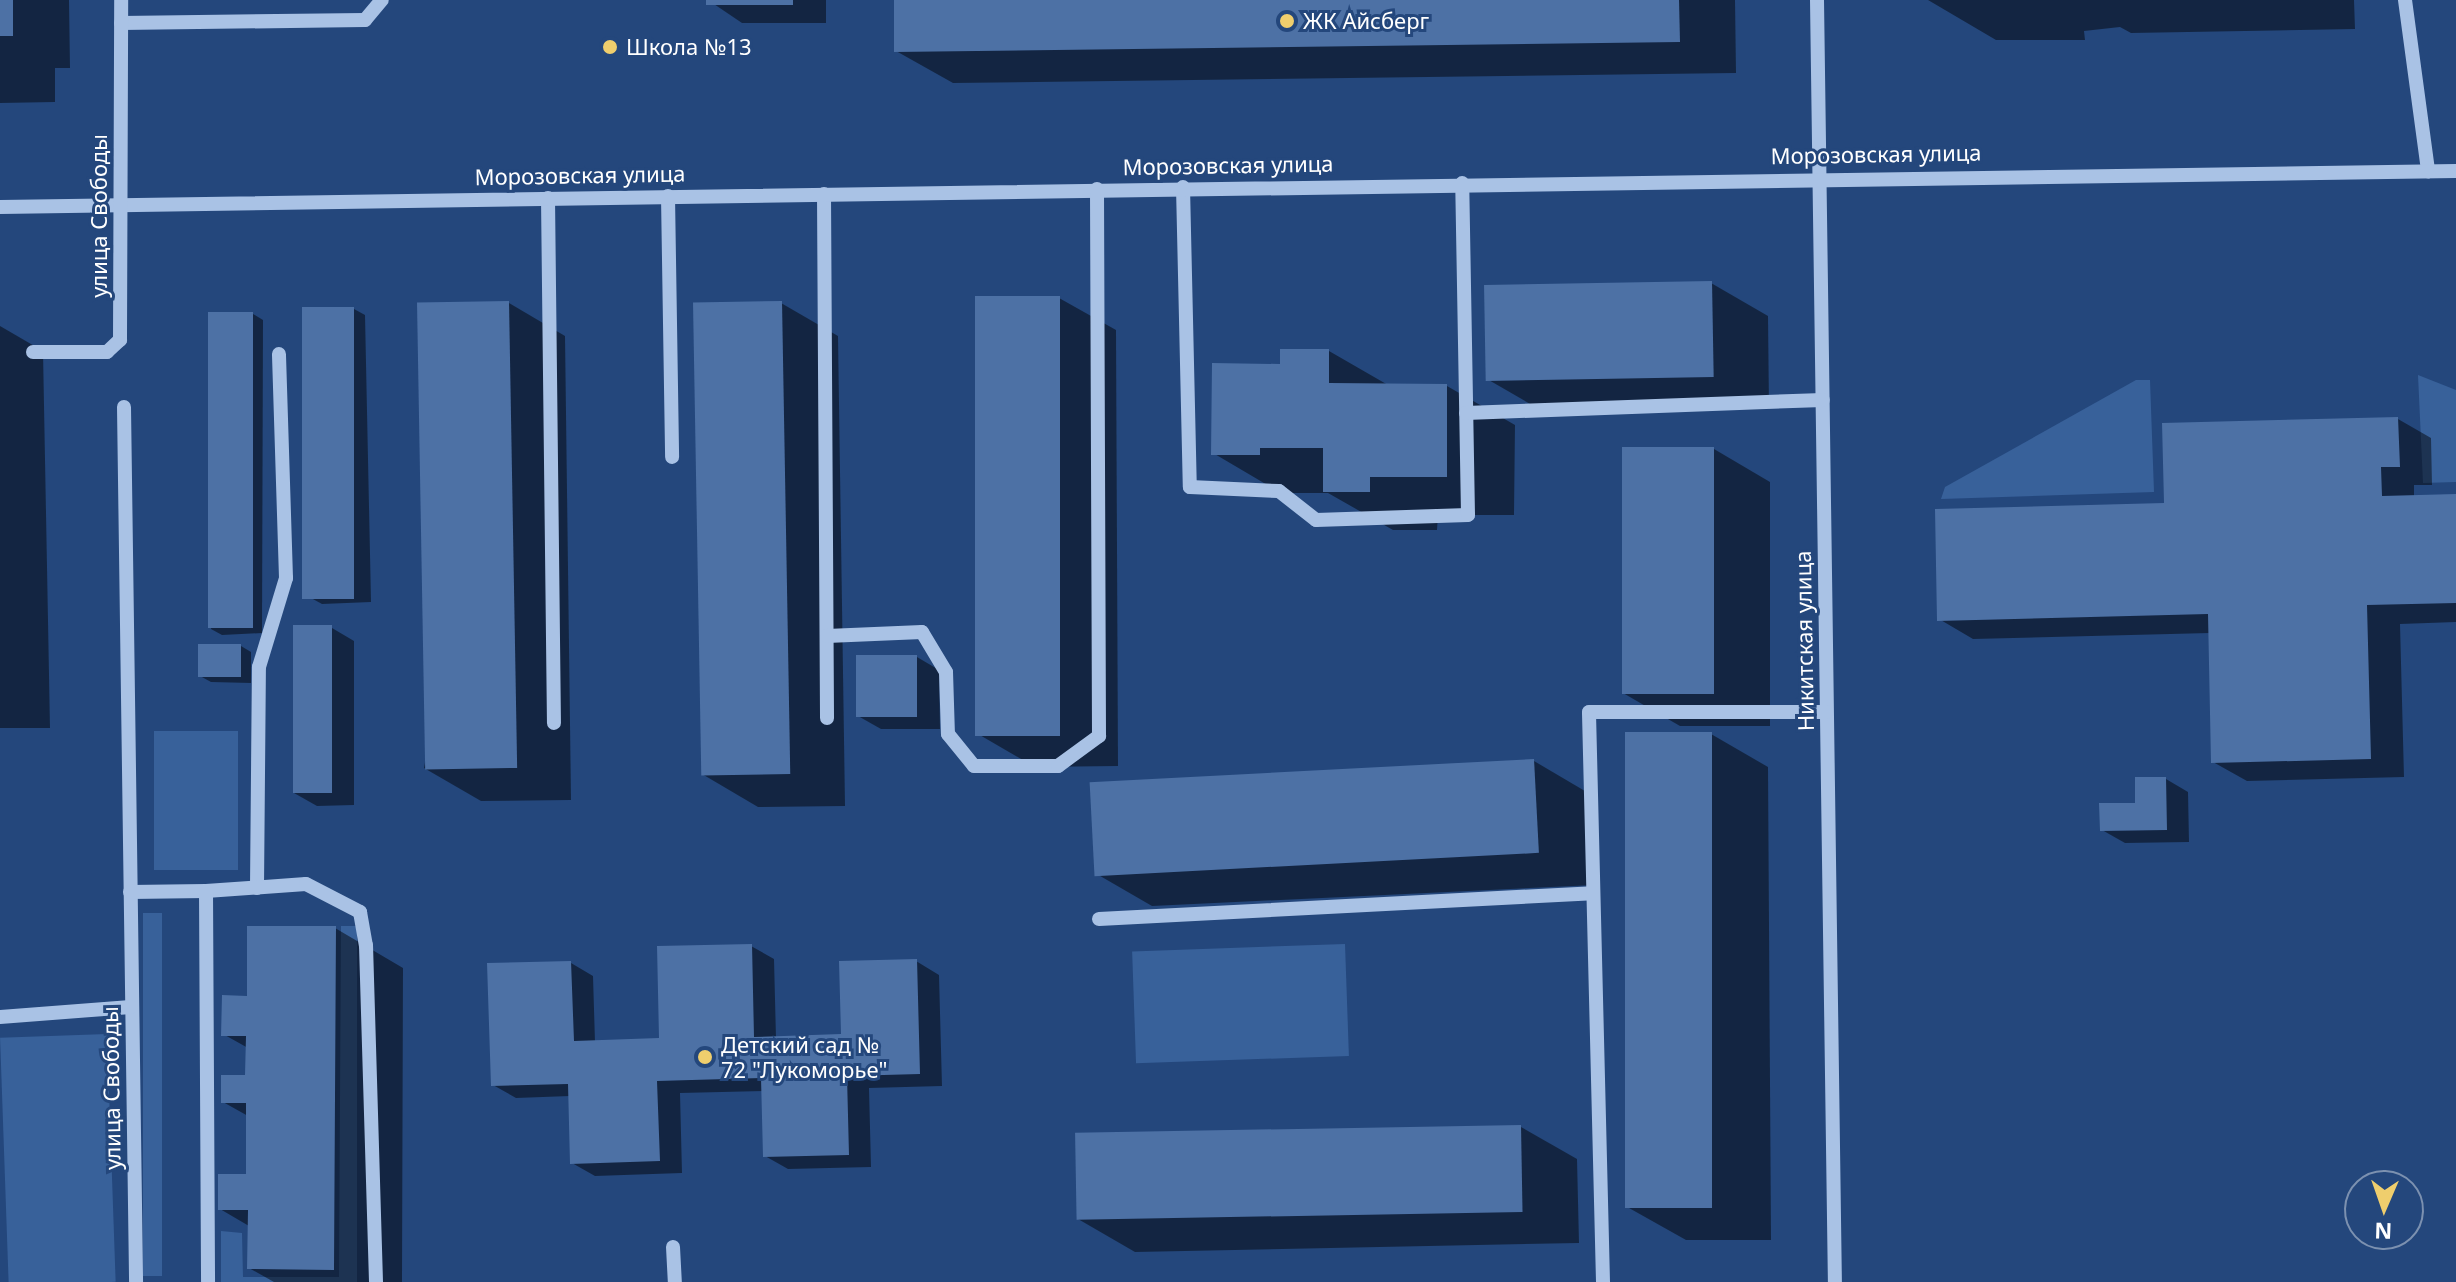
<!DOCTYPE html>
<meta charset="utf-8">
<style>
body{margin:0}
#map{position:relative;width:2456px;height:1282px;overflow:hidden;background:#24477c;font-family:"Noto Sans",sans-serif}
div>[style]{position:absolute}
.green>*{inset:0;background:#38619a;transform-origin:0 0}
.shadow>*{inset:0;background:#0007}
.building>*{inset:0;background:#4d71a5;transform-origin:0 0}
.minor>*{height:14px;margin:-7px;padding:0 7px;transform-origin:7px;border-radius:7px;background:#a9c2e5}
.dots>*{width:22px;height:22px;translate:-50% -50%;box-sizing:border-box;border:4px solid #24477c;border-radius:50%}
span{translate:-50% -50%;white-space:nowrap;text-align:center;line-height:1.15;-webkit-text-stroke:6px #24477c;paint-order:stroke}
.poi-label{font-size:22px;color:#fff}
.left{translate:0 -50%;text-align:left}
.street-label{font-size:22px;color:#fff}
.north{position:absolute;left:2344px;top:1170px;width:80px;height:80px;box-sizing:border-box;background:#24477c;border:2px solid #7c91b0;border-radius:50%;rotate:182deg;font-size:22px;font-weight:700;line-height:32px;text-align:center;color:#fff}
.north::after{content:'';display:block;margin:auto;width:28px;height:36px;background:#efce6d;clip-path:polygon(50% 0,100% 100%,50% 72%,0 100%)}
</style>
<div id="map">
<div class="green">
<i style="clip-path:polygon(2418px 375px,2456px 390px,2456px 482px,2423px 483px)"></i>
<i style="clip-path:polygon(2136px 380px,2150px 380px,2154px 492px,1941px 499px,1945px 487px)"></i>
<i style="left:154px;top:731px;width:84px;height:139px"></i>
<i style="left:143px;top:913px;width:19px;height:363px"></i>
<i style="clip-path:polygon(341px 926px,357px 926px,357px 1282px,221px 1282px,221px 1231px,242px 1233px,243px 1277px,339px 1277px)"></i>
<i style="left:1345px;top:944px;width:112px;height:213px;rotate:88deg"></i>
<i style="left:107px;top:1034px;width:248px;height:107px;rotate:88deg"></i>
</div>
<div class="shadow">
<i style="clip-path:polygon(0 0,69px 0,70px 68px,55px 68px,55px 102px,0 103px)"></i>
<i style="clip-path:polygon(708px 0,826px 0,826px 23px,742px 23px)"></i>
<i style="clip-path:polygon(896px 0,1735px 0,1736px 73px,953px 83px,896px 51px)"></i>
<i style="clip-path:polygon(1928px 0,2354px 0,2355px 29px,2131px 33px,2120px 27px,2084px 31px,2085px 40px,1996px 40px)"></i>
<i style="clip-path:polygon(1711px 283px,1768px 316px,1769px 409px,1544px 412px,1487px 379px)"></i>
<i style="clip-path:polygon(1059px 298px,1116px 330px,1118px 766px,1035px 767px,978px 734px)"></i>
<i style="clip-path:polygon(509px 303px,565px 336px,571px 800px,481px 801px,424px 768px)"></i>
<i style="clip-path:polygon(781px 303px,838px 336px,845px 806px,758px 807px,702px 774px)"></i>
<i style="clip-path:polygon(354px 309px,365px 315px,371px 602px,322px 604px,311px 598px)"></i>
<i style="clip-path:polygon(253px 314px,263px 320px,262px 633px,222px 635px,211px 629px)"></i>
<i style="clip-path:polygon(0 326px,43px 351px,50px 728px,0 728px)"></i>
<i style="clip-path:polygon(1329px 351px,1388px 385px,1447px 386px,1515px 425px,1514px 515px,1438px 515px,1437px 530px,1393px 530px,1328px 493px,1281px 493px,1213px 453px)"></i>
<i style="clip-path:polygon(2398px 419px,2431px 438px,2432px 485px,2414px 485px,2414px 497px,2456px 496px,2456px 622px,2400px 624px,2404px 777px,2247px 781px,2213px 762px,2210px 633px,1973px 639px,1939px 619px,2166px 505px)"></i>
<i style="clip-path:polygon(1714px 449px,1770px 482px,1770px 726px,1680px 726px,1623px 693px)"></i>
<i style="clip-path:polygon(332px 628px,354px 641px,354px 805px,317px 806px,294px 793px)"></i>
<i style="clip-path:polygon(241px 646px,251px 652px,251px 683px,211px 682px,200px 676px)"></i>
<i style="clip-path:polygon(917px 657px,939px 670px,940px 729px,881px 729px,858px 716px)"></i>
<i style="clip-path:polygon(1711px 734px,1768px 767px,1771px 1240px,1686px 1240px,1629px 1208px)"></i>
<i style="clip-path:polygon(1534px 761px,1590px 794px,1595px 885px,1152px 906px,1095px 873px)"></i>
<i style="clip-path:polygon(2166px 779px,2188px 792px,2189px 842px,2125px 843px,2102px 830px)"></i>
<i style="clip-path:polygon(335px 928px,403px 968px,402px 1282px,274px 1282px,249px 1268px,249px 1226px,220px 1209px,248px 1176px,248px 1116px,223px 1102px,247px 1077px,248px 1048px,223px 1034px,249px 998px)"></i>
<i style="clip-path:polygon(751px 946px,774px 959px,776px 1038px,843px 1036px,916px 961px,939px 975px,942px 1086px,869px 1088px,871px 1167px,788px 1169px,765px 1156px,764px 1091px,680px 1093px,682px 1173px,595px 1176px,572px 1163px,570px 1096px,516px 1098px,493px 1085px,571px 963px,593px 976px,595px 1042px,661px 1040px)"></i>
<i style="clip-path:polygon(1521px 1127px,1577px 1159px,1579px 1243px,1135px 1252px,1078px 1219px)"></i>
</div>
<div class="building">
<i style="left:0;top:0;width:13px;height:36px"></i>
<i style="left:706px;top:0;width:87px;height:5px"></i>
<i style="clip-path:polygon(894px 0,1679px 0,1680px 42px,894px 52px)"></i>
<i style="left:1712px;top:281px;width:96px;height:228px;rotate:89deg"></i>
<i style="left:975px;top:296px;width:85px;height:440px"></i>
<i style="left:509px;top:301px;width:467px;height:92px;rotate:89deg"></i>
<i style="left:782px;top:301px;width:473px;height:89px;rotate:89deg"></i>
<i style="left:302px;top:307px;width:52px;height:292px"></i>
<i style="left:253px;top:312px;width:316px;height:45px;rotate:90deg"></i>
<i style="clip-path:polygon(1280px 349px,1329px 349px,1329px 383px,1447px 384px,1447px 477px,1370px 477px,1370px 492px,1323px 492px,1323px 448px,1260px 448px,1260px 455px,1211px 455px,1212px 363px,1280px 364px)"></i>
<i style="clip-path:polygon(2398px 417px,2400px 467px,2381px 467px,2382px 496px,2456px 494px,2456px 603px,2367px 605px,2371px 759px,2211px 763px,2208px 614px,1937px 621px,1935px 509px,2164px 503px,2162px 423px)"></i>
<i style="left:1622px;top:447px;width:92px;height:247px"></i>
<i style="left:332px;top:625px;width:168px;height:39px;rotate:90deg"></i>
<i style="left:198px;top:644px;width:43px;height:33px"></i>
<i style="left:856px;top:655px;width:61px;height:62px"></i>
<i style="left:1712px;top:732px;width:476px;height:87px;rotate:90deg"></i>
<i style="left:1534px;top:759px;width:94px;height:445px;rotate:87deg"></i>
<i style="clip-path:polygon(2135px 777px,2166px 777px,2167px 830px,2100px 831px,2099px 803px,2135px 803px)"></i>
<i style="clip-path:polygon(247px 926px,336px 926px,334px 1270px,247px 1269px,248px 1210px,218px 1210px,218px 1174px,246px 1174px,246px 1103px,221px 1103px,221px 1075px,245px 1075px,246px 1036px,221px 1036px,222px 995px,247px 996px)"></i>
<i style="clip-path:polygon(752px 944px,754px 1037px,841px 1034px,839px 961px,917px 959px,920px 1074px,847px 1076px,849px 1155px,763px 1157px,761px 1078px,657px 1081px,660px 1161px,570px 1164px,568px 1084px,491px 1086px,487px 963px,571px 961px,574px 1041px,659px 1038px,657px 946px)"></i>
<i style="left:1521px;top:1125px;width:87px;height:446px;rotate:89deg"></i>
</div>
<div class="minor">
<i style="left:1817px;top:0;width:1282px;rotate:89.2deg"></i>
<i style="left:2405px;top:0;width:173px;rotate:82.3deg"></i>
<i style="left:121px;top:23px;width:244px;rotate:-0.7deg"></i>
<i style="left:365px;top:20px;width:26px;rotate:-50deg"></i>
<i style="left:1183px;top:187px;width:300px;rotate:88.7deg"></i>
<i style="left:1190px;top:487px;width:89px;rotate:2.6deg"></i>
<i style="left:1279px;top:491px;width:47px;rotate:38.1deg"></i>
<i style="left:1316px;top:520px;width:152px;rotate:-1.9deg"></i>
<i style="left:1468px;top:515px;width:332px;rotate:-91deg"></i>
<i style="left:824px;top:194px;width:524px;rotate:89.67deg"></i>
<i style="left:668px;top:196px;width:261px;rotate:89.1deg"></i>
<i style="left:548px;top:198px;width:525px;rotate:89.35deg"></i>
<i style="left:0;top:207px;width:2456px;rotate:-0.84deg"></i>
<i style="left:33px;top:352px;width:74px"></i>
<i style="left:107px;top:352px;width:18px;rotate:-43deg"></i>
<i style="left:120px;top:340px;width:340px;rotate:-89.8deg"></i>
<i style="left:124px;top:407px;width:875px;rotate:89.21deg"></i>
<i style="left:1466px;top:413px;width:357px;rotate:-2.1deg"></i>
<i style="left:827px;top:636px;width:95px;rotate:-2.4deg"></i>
<i style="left:922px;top:632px;width:47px;rotate:59deg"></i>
<i style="left:946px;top:672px;width:62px;rotate:88.2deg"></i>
<i style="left:948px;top:734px;width:41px;rotate:50.9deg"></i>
<i style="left:974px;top:766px;width:84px"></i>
<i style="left:1058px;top:766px;width:51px;rotate:-36.2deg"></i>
<i style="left:1099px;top:736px;width:547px;rotate:-90.21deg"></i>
<i style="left:257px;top:888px;width:221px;rotate:-89.5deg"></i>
<i style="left:259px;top:667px;width:93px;rotate:-73.1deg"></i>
<i style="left:286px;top:578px;width:224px;rotate:-91.8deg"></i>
<i style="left:206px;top:891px;width:100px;rotate:-4deg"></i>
<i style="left:306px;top:884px;width:61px;rotate:27.4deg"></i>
<i style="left:360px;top:912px;width:34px;rotate:80deg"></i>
<i style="left:366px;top:945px;width:337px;rotate:88.3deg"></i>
<i style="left:130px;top:892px;width:76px;rotate:-0.8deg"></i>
<i style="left:206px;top:891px;width:391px;rotate:89.7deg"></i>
<i style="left:1099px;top:919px;width:494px;rotate:-3deg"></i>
<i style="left:0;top:1017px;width:131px;rotate:-4.4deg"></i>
<i style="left:673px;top:1247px;width:35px;rotate:87deg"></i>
<i style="left:1603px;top:1282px;width:570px;rotate:-91.41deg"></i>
<i style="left:1589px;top:712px;width:237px"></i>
</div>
<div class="dots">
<i style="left:1287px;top:21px;background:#efce6d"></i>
<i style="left:610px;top:47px;background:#efce6d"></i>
<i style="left:705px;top:1057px;background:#efce6d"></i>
</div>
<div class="poi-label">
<span class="left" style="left:1303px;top:21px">ЖК Айсберг</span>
<span class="left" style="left:626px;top:47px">Школа №13</span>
<span class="left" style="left:721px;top:1057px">Детский сад №<br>72 "Лукоморье"</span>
</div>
<div class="street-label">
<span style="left:1876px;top:154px;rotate:-1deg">Морозовская улица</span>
<span style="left:1228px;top:165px;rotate:-1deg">Морозовская улица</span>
<span style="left:580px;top:175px;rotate:-1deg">Морозовская улица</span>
<span style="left:99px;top:216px;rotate:-90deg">улица Свободы</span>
<span style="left:1804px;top:641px;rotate:-91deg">Никитская улица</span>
<span style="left:111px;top:1088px;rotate:-91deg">улица Свободы</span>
</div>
<div class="north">N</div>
</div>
